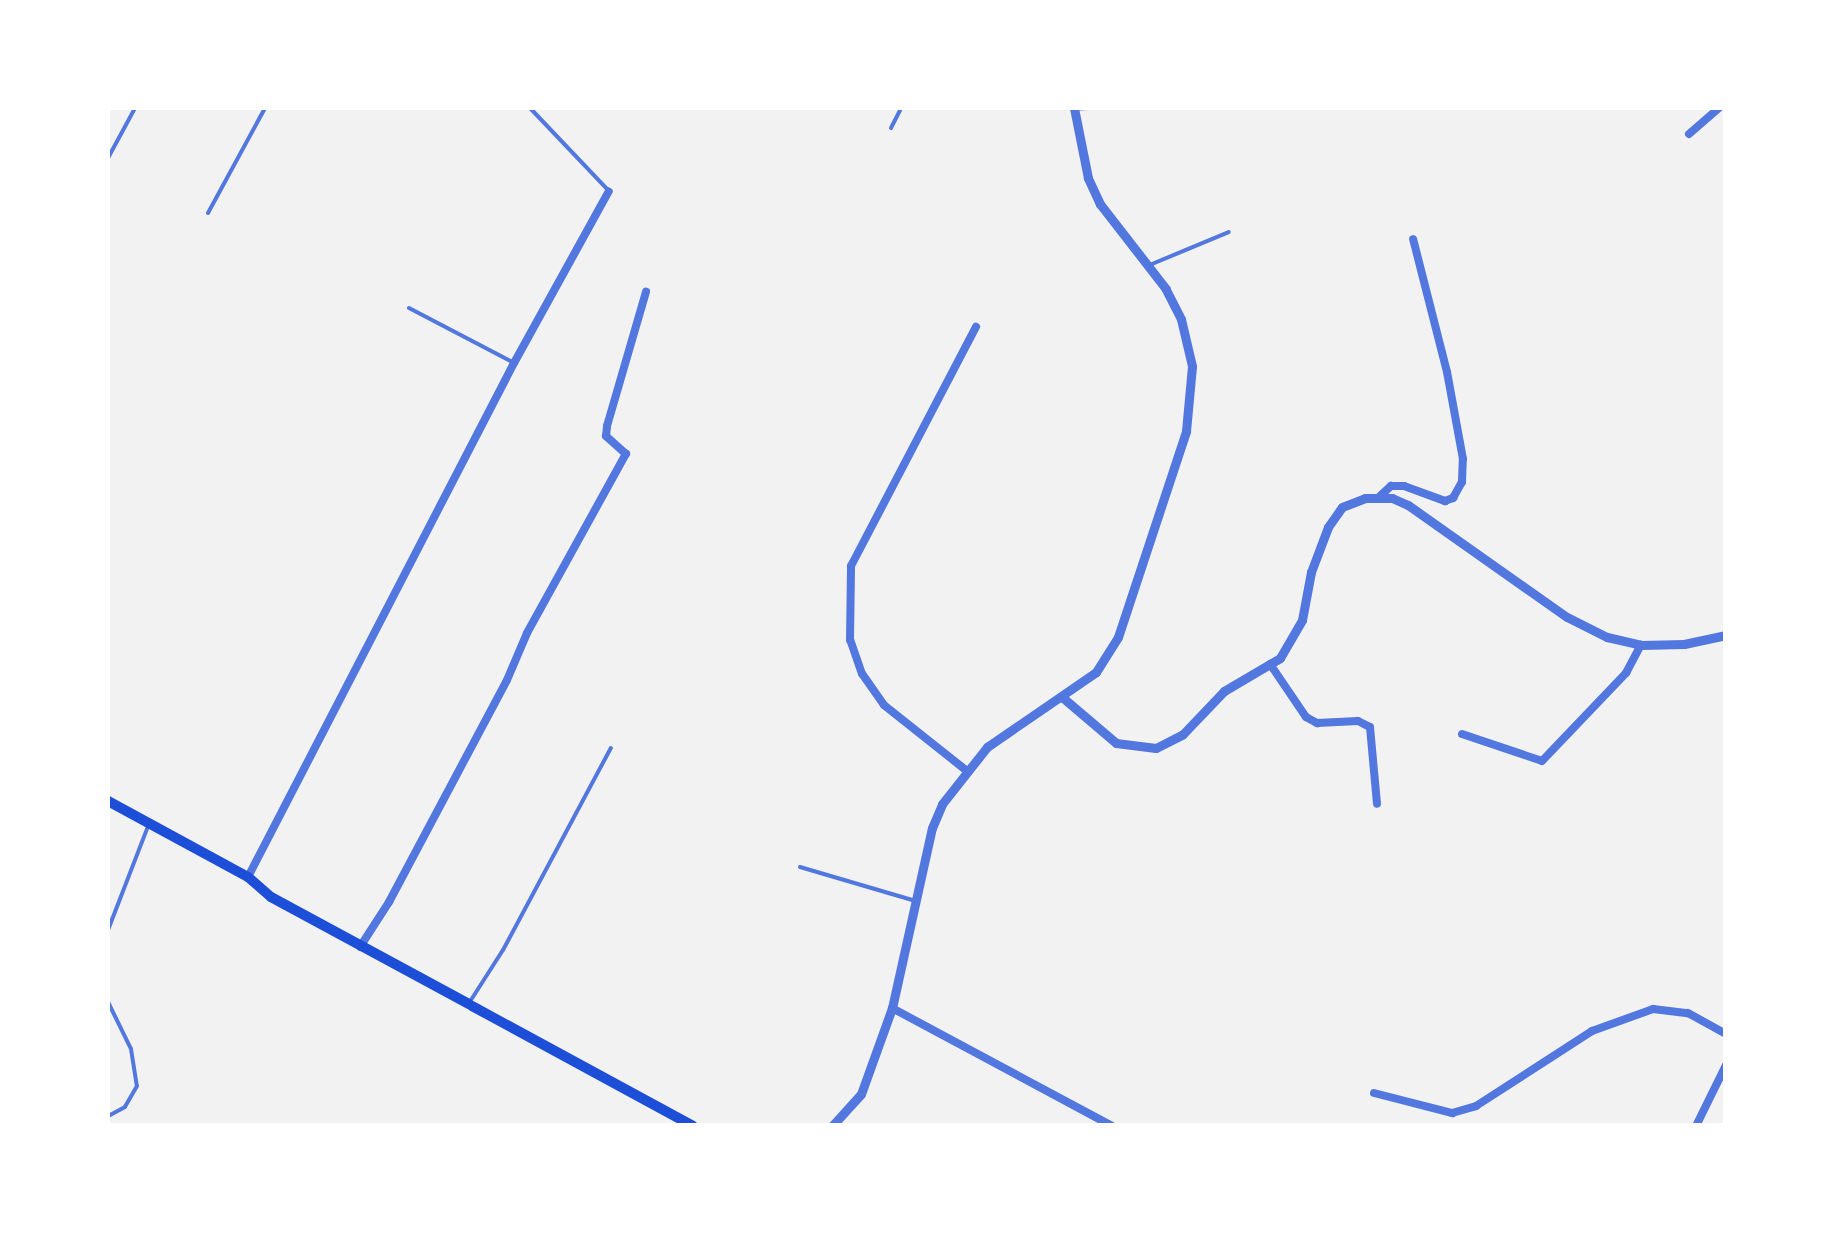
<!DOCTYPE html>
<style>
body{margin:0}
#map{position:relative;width:1833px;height:1233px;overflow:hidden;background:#f2f2f2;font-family:"Space Grotesk",sans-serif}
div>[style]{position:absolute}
.service>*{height:4px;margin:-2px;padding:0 2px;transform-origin:2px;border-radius:2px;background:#5277de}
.minor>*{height:8px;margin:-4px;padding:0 4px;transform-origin:4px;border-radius:4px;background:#5277de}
.tertiary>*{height:9px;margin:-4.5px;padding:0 4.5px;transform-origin:4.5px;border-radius:4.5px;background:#5277de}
.secondary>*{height:10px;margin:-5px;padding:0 5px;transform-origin:5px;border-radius:5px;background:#1d4ed8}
span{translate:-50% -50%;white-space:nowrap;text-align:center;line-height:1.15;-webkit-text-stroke:8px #fff;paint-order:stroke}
.frame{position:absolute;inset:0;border:110px solid #fff;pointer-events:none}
</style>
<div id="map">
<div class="service">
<i style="left:530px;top:108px;width:115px;rotate:46.4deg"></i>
<i style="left:1074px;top:109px;width:13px;rotate:-4deg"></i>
<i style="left:891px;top:128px;width:22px;rotate:-63deg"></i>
<i style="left:108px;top:158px;width:57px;rotate:-61.6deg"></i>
<i style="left:208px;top:213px;width:119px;rotate:-61.5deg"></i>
<i style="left:1152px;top:264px;width:83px;rotate:-22.6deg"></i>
<i style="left:409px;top:308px;width:119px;rotate:27.6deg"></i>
<i style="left:800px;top:867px;width:117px;rotate:16.4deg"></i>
<i style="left:108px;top:930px;width:114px;rotate:-68.9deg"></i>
<i style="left:471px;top:1000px;width:59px;rotate:-57.4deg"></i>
<i style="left:503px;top:950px;width:229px;rotate:-61.9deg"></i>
<i style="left:108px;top:1002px;width:52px;rotate:63.9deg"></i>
<i style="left:131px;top:1049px;width:37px;rotate:81deg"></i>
<i style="left:137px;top:1086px;width:24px;rotate:120deg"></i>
<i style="left:125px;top:1107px;width:19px;rotate:152deg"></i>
</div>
<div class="minor">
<i style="left:1689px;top:134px;width:40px;rotate:-41deg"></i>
<i style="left:1378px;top:498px;width:18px;rotate:-43deg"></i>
<i style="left:1391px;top:486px;width:13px"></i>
<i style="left:1404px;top:486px;width:44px;rotate:20.1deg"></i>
<i style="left:1445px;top:501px;width:9px;rotate:-21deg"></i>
<i style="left:1453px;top:498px;width:18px;rotate:-61deg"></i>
<i style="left:1462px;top:482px;width:23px;rotate:-88deg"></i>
<i style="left:1463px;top:459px;width:88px;rotate:-100.4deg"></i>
<i style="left:1447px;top:372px;width:137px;rotate:-104.3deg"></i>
<i style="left:1270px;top:664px;width:64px;rotate:55.8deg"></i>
<i style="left:1306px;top:717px;width:13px;rotate:29deg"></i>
<i style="left:1317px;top:723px;width:41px;rotate:-2.8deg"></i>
<i style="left:1358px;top:721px;width:13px;rotate:27deg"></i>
<i style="left:1370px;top:727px;width:77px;rotate:84.8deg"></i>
<i style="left:1462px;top:734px;width:84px;rotate:18.6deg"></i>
<i style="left:1542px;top:761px;width:122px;rotate:-46.3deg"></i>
<i style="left:1626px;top:673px;width:32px;rotate:-62deg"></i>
<i style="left:967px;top:771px;width:106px;rotate:-141.5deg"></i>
<i style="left:884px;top:705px;width:38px;rotate:-125deg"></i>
<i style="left:862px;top:674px;width:36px;rotate:-109deg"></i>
<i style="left:850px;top:640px;width:74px;rotate:-89.2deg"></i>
<i style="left:851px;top:566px;width:270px;rotate:-62.4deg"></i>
<i style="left:248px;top:877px;width:579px;rotate:-62.64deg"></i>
<i style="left:514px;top:363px;width:196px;rotate:-61.1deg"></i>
<i style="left:360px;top:947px;width:54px;rotate:-57.2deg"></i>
<i style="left:389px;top:902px;width:251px;rotate:-62deg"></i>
<i style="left:507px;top:680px;width:51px;rotate:-66.9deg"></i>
<i style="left:527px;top:633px;width:205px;rotate:-61.1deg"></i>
<i style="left:626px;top:454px;width:27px;rotate:-138deg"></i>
<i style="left:606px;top:436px;width:10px;rotate:-84deg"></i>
<i style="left:607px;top:426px;width:140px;rotate:-73.8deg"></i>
<i style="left:892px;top:1008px;width:250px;rotate:28.2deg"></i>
<i style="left:1374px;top:1093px;width:81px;rotate:14.4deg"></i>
<i style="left:1452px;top:1113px;width:25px;rotate:-16deg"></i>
<i style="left:1476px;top:1106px;width:138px;rotate:-32.9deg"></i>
<i style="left:1592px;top:1031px;width:65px;rotate:-19.8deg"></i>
<i style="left:1653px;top:1009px;width:35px;rotate:7deg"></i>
<i style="left:1688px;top:1013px;width:43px;rotate:28.9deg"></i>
<i style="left:1696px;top:1126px;width:68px;rotate:-63.8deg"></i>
</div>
<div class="tertiary">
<i style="left:1062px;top:697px;width:71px;rotate:40.4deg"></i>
<i style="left:1116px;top:743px;width:40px;rotate:7.1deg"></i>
<i style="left:1156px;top:748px;width:30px;rotate:-27deg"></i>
<i style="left:1183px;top:734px;width:59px;rotate:-46.4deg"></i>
<i style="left:1224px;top:691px;width:65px;rotate:-30.5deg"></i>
<i style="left:1280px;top:658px;width:44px;rotate:-59.9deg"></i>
<i style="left:1302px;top:620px;width:49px;rotate:-79.4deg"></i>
<i style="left:1311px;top:572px;width:48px;rotate:-69.3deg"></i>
<i style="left:1328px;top:527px;width:24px;rotate:-55deg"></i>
<i style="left:1342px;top:507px;width:25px;rotate:-21deg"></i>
<i style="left:1365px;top:498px;width:27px"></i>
<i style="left:1392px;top:498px;width:17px;rotate:24deg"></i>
<i style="left:1408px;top:505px;width:194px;rotate:35.2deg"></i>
<i style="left:1567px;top:617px;width:45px;rotate:26.6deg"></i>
<i style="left:1607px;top:637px;width:35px;rotate:13deg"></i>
<i style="left:1641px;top:645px;width:43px;rotate:-1.3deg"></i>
<i style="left:1684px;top:644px;width:43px;rotate:-12.1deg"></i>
<i style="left:832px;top:1126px;width:43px;rotate:-47.8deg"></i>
<i style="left:861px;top:1094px;width:91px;rotate:-70.2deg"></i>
<i style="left:892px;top:1008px;width:184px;rotate:-77.5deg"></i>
<i style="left:932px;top:828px;width:26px;rotate:-67deg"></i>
<i style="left:942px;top:804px;width:73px;rotate:-51.7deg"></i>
<i style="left:987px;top:747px;width:132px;rotate:-34.5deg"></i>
<i style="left:1096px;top:672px;width:41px;rotate:-57.8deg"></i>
<i style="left:1118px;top:637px;width:217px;rotate:-71.7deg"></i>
<i style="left:1186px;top:431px;width:65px;rotate:-84.7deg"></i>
<i style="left:1192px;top:366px;width:48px;rotate:-103.2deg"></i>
<i style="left:1181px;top:319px;width:34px;rotate:-117deg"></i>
<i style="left:1166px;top:289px;width:108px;rotate:-127.8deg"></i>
<i style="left:1100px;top:204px;width:29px;rotate:-115deg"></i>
<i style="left:1088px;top:178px;width:71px;rotate:-101.3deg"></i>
</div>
<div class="secondary">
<i style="left:108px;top:801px;width:159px;rotate:28.5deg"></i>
<i style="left:248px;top:877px;width:30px;rotate:41deg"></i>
<i style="left:271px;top:897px;width:225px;rotate:28.4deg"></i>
<i style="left:472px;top:1006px;width:251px;rotate:28.5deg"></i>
</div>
<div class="frame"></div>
</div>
